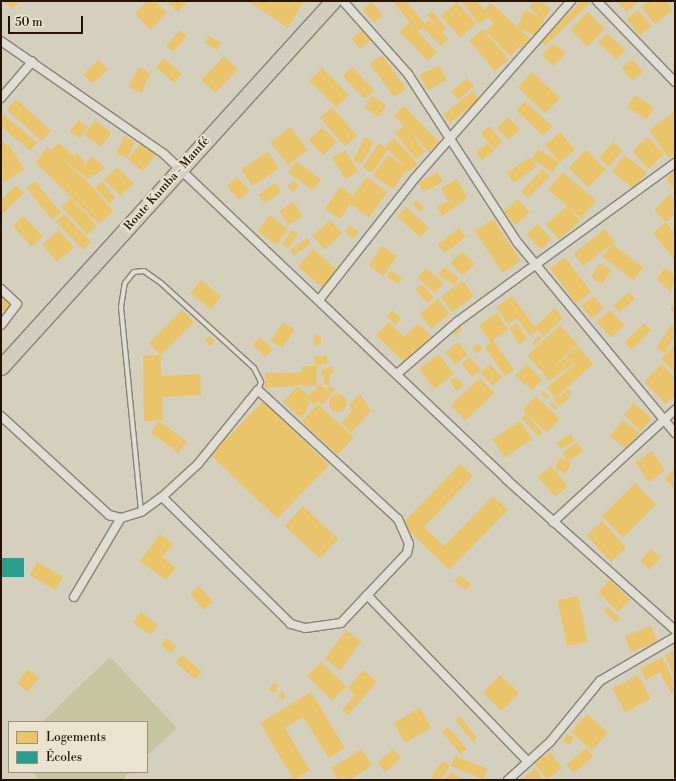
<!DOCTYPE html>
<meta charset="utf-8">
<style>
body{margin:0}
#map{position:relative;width:676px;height:781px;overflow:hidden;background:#d5d0be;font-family:"Libre Bodoni",serif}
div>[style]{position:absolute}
.green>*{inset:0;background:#c5c5a1}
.homes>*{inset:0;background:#e9c46a;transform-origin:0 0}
.round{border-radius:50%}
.schools>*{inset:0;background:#2a9d8f;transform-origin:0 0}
.roads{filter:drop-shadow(1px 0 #878276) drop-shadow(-1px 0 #878276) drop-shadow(0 1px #878276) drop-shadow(0 -1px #878276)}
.lane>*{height:4px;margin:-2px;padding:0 2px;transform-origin:2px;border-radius:2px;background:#dfddd4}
.street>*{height:8px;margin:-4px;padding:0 4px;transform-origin:4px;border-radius:4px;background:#dfddd4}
.highway>*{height:15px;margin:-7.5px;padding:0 7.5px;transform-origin:7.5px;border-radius:7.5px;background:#d3cdc0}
span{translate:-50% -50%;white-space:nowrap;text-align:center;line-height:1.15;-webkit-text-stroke:4px #eae4cf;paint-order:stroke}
.street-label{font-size:12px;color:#261302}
.frame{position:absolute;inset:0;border:2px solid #261302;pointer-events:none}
.legend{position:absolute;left:8px;top:721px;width:140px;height:52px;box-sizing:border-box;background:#eae4cf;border:1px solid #9c907d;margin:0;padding:5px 7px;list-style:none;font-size:12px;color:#261302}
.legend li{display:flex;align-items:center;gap:8px;height:20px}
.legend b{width:20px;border:1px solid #9c907d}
.scale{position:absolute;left:8px;top:16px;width:75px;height:18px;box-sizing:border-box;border:2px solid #261302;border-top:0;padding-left:5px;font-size:12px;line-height:14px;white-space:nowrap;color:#261302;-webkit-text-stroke:3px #eae4cf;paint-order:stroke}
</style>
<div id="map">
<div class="green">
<i style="clip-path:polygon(110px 657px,177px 728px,147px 756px,147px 722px,42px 722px)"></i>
<i style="clip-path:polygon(32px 772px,130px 772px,122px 780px,40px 780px)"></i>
</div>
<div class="homes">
<i style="clip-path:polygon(2px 1px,19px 1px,13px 9px)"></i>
<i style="clip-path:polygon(147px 1px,155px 1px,167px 13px,150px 30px,135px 14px)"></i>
<i style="clip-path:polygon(166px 1px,188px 1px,178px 12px)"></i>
<i style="clip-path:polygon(248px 1px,304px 1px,288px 28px)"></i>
<i style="clip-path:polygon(393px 1px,406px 1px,425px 24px,429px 20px,440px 30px,427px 15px,432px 11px,447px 29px,442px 32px,448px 39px,441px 46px,423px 28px,417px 32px)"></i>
<i style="clip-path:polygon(477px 1px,484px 10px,491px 3px,517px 27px,525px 10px,539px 17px,529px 7px,534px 1px,541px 1px,551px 10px,544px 19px,537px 37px,518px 28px,530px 39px,521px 49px,507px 36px,519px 48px,510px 56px,486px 31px,494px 23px,488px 17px,479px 24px,462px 2px)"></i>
<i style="clip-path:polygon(581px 1px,590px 3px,545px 46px,540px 41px)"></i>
<i style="clip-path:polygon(618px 1px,640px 1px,626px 12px)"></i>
<i style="clip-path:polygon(649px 1px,666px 1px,673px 10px,655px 24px,641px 7px)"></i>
<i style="left:372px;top:2px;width:17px;height:12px;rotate:50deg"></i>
<i style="left:457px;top:2px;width:29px;height:21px;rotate:49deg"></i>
<i style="left:638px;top:10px;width:21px;height:15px;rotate:51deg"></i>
<i style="left:588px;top:12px;width:24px;height:25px;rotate:45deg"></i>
<i style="left:409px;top:23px;width:40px;height:13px;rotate:46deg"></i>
<i style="left:364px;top:29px;width:13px;height:16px;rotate:51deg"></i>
<i style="left:483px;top:29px;width:40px;height:18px;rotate:50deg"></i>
<i style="left:180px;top:30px;width:9px;height:21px;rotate:41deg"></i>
<i style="left:607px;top:33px;width:25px;height:13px;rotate:43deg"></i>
<i style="left:209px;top:36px;width:14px;height:8px;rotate:30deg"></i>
<i style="left:554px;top:43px;width:16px;height:17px;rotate:45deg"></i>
<i style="left:382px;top:55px;width:41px;height:15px;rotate:54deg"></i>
<i style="left:224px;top:56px;width:19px;height:33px;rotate:43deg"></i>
<i style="left:164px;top:58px;width:24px;height:12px;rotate:42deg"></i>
<i style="left:632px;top:59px;width:17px;height:14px;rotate:50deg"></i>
<i style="left:99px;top:60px;width:13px;height:21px;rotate:48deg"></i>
<i style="left:439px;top:65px;width:17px;height:22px;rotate:62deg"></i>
<i style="left:138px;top:67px;width:14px;height:22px;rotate:25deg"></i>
<i style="left:352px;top:67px;width:32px;height:13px;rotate:46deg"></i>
<i style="left:322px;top:68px;width:38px;height:18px;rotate:45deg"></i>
<i style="left:532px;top:72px;width:38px;height:21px;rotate:43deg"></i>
<i style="left:467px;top:78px;width:11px;height:21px;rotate:49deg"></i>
<i style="left:473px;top:91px;width:11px;height:38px;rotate:52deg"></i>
<i style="left:635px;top:95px;width:23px;height:14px;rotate:34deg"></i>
<i style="left:372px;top:96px;width:17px;height:14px;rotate:33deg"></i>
<i style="left:16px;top:99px;width:47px;height:14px;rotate:42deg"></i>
<i style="left:525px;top:101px;width:37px;height:13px;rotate:43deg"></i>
<i style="clip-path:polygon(404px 106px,439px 142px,429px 152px,408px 129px,425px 152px,416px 159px,395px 133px,404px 126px,394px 115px)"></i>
<i style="left:332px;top:107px;width:38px;height:16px;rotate:49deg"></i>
<i style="clip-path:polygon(675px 111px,675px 154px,669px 158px,649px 130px)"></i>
<i style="clip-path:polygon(1px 112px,37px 143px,30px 151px,1px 126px)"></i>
<i style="left:508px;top:117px;width:17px;height:16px;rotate:45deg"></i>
<i style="left:78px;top:120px;width:12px;height:14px;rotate:35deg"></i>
<i style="left:95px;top:120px;width:21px;height:18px;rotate:37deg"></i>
<i style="left:489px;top:126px;width:21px;height:11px;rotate:49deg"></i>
<i style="left:290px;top:127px;width:29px;height:25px;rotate:52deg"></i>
<i style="left:322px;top:127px;width:21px;height:19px;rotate:45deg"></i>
<i style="left:560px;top:132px;width:23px;height:20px;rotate:49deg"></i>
<i style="left:124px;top:136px;width:12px;height:19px;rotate:24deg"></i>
<i style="clip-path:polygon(365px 137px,374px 142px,361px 164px,353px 160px)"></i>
<i style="left:647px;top:137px;width:24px;height:21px;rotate:45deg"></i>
<i style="left:394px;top:138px;width:35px;height:12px;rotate:47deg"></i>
<i style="clip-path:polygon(1px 142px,10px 146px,24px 169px,3px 183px)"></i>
<i style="left:613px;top:142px;width:13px;height:21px;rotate:42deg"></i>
<i style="clip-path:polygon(59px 143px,73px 156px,78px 153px,85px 164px,92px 156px,105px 168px,88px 179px,58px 156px,87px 181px,113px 211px,99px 224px,36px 163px,47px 147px,51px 150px)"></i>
<i style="left:141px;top:143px;width:19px;height:21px;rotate:39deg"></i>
<i style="left:379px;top:143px;width:11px;height:29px;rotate:34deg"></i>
<i style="left:488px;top:143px;width:10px;height:15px;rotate:53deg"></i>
<i style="left:538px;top:149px;width:25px;height:12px;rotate:32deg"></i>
<i style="left:345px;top:150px;width:25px;height:15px;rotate:58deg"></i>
<i style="left:586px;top:150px;width:28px;height:25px;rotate:45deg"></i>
<i style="left:268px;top:152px;width:20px;height:32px;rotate:57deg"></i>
<i style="left:388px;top:155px;width:24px;height:25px;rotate:36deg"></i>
<i style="left:625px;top:155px;width:28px;height:21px;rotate:38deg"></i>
<i style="left:530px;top:157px;width:12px;height:28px;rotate:55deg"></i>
<i style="left:296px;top:161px;width:31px;height:14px;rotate:36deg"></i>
<i style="left:117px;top:167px;width:23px;height:18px;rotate:45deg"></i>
<i style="left:543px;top:169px;width:10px;height:31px;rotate:45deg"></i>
<i style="clip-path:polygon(675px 171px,675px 185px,672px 187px,666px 178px)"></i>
<i style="left:438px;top:172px;width:11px;height:22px;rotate:63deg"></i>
<i style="left:563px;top:172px;width:44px;height:23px;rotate:41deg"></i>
<i style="left:237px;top:177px;width:18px;height:14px;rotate:47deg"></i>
<i style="clip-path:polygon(367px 177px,387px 192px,369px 218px,350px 204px,340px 219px,325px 209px,340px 186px,353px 196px)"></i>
<i style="clip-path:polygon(457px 179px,467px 198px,442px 216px,437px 207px,447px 201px,451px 207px,441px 188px)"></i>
<i style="left:293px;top:180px;width:8px;height:9px;rotate:40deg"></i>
<i style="left:35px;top:181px;width:41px;height:11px;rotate:51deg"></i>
<i style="left:102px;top:181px;width:22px;height:9px;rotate:51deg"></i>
<i style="left:275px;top:183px;width:11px;height:20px;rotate:56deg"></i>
<i style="clip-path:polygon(16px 185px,24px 193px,2px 214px,1px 200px)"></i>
<i style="clip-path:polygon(670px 194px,675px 200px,675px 214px,666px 222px,654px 210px)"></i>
<i style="left:71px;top:198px;width:38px;height:13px;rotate:47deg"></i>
<i style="left:518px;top:199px;width:18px;height:19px;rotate:49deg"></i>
<i style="left:417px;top:200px;width:11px;height:6px;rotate:49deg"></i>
<i style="left:294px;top:202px;width:17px;height:17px;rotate:59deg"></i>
<i style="left:567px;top:206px;width:20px;height:28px;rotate:49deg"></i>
<i style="left:406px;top:207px;width:31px;height:13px;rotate:42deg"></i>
<i style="left:64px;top:214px;width:39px;height:11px;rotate:46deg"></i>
<i style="left:270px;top:215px;width:23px;height:20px;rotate:38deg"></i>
<i style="left:24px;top:216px;width:28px;height:15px;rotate:48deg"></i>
<i style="left:493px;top:219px;width:50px;height:22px;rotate:56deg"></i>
<i style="left:330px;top:220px;width:18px;height:24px;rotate:47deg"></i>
<i style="clip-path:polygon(666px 222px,675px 234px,675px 260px,653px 233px)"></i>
<i style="left:537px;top:224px;width:21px;height:15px;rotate:45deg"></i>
<i style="clip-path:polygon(350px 225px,359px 232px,353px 239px,345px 231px)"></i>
<i style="left:459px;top:228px;width:11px;height:27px;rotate:52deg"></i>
<i style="left:605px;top:229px;width:16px;height:40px;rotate:52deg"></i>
<i style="left:59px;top:230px;width:23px;height:22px;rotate:50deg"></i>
<i style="left:292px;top:230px;width:7px;height:17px;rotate:34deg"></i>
<i style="left:307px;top:238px;width:7px;height:21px;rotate:56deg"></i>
<i style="left:612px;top:244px;width:39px;height:16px;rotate:37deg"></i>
<i style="left:382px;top:246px;width:18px;height:24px;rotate:34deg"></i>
<i style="left:313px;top:249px;width:32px;height:23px;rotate:41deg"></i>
<i style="left:462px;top:251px;width:18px;height:17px;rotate:45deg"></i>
<i style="left:565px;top:257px;width:44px;height:19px;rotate:53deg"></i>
<i style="left:600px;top:263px;width:13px;height:17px;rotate:32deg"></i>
<i style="clip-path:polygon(444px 267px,459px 278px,454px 285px,438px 275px)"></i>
<i style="clip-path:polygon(666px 267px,675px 276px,671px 292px,656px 279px)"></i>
<i style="left:426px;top:268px;width:23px;height:13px;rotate:41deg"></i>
<i style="left:390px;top:271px;width:14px;height:7px;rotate:30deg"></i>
<i style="left:201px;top:280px;width:26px;height:17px;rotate:39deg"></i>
<i style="left:463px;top:281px;width:19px;height:27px;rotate:55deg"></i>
<i style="left:421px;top:284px;width:19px;height:8px;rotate:47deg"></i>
<i style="left:629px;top:292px;width:9px;height:21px;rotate:49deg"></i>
<i style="clip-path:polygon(1px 295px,11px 304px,5px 312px,1px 309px)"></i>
<i style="clip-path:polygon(512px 296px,535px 327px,555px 308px,563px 318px,543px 337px,538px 330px,530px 336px,517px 318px,508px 324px,496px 308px)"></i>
<i style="left:594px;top:296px;width:16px;height:16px;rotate:52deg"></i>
<i style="left:438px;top:299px;width:19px;height:24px;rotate:51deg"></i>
<i style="clip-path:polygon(675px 303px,675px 314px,670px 309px)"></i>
<i style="left:182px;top:310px;width:17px;height:47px;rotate:45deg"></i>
<i style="clip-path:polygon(392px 310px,401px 318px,396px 325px,387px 317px)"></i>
<i style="left:610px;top:310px;width:21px;height:18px;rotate:47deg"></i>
<i style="clip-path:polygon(497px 313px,508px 330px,493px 340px,514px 370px,505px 376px,485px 347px,491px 343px,479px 325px)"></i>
<i style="left:283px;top:322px;width:14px;height:22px;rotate:34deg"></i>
<i style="clip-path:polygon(389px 322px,404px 337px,418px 323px,431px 336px,405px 363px,376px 335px)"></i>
<i style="left:517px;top:323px;width:19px;height:9px;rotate:58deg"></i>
<i style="left:644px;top:323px;width:10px;height:28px;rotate:45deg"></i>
<i style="clip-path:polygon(457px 324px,462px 330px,455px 335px,451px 329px)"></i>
<i style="left:560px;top:325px;width:26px;height:45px;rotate:47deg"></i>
<i style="clip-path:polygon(671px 325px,675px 327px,675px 336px,665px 353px,656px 348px)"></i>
<i style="clip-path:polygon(209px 335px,215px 341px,210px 346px,205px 340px)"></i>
<i style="left:314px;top:335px;width:7px;height:10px"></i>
<i style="clip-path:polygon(539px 335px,542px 337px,535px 346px,532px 343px)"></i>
<i style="left:260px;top:337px;width:18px;height:11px;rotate:43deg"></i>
<i style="left:458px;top:342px;width:16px;height:16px;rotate:52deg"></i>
<i style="clip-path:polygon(479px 344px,482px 350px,475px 354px,472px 347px)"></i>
<i style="clip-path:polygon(674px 345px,675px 345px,675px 372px,661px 359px)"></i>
<i style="clip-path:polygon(578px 346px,593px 364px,555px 398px,547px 388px,574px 365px,566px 356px)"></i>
<i style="left:439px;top:354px;width:25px;height:25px;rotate:53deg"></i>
<i style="clip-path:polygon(161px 355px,161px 376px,200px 374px,201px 395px,162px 397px,163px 420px,144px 421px,143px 356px)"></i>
<i style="clip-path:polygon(314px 356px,327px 356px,327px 364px,315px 365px)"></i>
<i style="left:470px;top:357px;width:17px;height:11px;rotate:50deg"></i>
<i style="left:567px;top:357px;width:9px;height:29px;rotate:54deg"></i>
<i style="left:490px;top:364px;width:18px;height:13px;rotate:47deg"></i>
<i style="clip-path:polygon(527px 364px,542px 380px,532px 390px,515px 376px)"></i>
<i style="clip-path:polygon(662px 364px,675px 378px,675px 396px,666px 404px,644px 382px)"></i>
<i style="left:302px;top:366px;width:15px;height:20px"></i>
<i style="clip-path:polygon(332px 366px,334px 373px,329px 374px,330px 385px,325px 385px,321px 370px)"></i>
<i style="clip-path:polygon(302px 372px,302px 385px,265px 388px,265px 373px)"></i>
<i style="clip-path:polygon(456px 377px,464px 386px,457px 391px,450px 381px)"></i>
<i style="left:480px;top:378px;width:21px;height:40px;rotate:47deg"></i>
<i style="clip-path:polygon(320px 384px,331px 395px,322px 405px,318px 401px,314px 405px,306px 398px)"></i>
<i style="clip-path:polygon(298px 386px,308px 395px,305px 399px,310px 403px,302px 419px,283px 402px)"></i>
<i style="clip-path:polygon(330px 386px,336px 390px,331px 394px,326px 388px)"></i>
<i style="clip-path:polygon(568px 388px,572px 393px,568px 396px,565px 392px)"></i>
<i style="left:544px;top:391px;width:8px;height:4px;rotate:50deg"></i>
<i style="left:564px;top:392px;width:8px;height:13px;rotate:50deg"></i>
<i class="round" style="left:329px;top:394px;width:18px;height:18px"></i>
<i style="clip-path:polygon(360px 394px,371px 411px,351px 433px,341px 423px,353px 409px,349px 405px)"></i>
<i style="left:536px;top:396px;width:33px;height:19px;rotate:44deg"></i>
<i style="left:263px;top:401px;width:92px;height:75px;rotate:44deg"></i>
<i style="clip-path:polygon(552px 402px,557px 407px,554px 410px,549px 404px)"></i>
<i style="left:634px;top:403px;width:24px;height:16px;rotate:42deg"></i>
<i style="left:318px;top:404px;width:49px;height:24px;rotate:43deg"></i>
<i style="left:526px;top:414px;width:25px;height:6px;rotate:48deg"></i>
<i style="left:623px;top:420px;width:21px;height:21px;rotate:39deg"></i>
<i style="left:159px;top:421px;width:35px;height:14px;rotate:37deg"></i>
<i style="left:520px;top:421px;width:22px;height:33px;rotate:56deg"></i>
<i style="left:571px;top:434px;width:8px;height:17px;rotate:60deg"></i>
<i style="clip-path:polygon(577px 442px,583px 451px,568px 461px,571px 463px,566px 474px,555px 468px,560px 457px,568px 461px,562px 453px)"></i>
<i style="left:652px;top:451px;width:24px;height:20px;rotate:57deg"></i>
<i style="clip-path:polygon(460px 464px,473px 476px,424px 527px,444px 546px,493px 496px,508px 510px,449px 570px,402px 524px)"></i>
<i style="left:551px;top:466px;width:26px;height:17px;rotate:50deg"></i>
<i style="clip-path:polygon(675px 468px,675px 488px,665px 479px)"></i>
<i style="left:635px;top:483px;width:30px;height:47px;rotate:45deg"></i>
<i style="left:303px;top:506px;width:48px;height:27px;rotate:43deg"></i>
<i style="left:602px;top:521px;width:36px;height:21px;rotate:48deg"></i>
<i style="clip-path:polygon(160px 534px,173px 544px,162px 557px,176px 568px,166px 580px,140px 561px)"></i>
<i style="left:651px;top:549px;width:13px;height:16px;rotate:42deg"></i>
<i style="left:37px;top:562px;width:30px;height:15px;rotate:30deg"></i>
<i style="left:459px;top:575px;width:15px;height:8px;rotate:37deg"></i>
<i style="left:610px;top:580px;width:28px;height:17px;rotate:44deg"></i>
<i style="left:199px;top:586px;width:21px;height:12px;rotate:49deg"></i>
<i style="left:578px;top:596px;width:47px;height:21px;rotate:78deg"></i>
<i style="clip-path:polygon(608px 607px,620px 618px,616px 623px,604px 611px)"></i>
<i style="left:141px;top:612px;width:21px;height:13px;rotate:37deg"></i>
<i style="left:651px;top:626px;width:17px;height:28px;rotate:69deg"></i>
<i style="left:346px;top:630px;width:19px;height:36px;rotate:36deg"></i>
<i style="left:167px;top:638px;width:13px;height:9px;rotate:42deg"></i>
<i style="clip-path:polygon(675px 650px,675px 673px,673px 674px,665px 655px)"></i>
<i style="left:182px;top:655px;width:26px;height:10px;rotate:40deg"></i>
<i style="clip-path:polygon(662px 657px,675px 683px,675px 692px,671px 693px,660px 672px,646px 680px,640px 669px)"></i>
<i style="left:321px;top:662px;width:35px;height:20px;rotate:44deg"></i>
<i style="left:28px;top:669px;width:14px;height:18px;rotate:39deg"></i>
<i style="clip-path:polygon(363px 670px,377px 682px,348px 715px,342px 710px,355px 695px,348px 688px)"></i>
<i style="left:500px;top:675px;width:26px;height:25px;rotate:43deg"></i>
<i style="left:638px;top:675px;width:27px;height:29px;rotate:62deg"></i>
<i style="left:274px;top:683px;width:6px;height:8px;rotate:39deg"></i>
<i style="clip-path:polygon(282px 692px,286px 696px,282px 701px,278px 696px)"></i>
<i style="clip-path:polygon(311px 692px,345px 748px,329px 758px,303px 717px,285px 728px,310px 770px,294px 780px,260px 723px)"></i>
<i style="left:420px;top:708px;width:23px;height:30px;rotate:61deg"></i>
<i style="left:587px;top:714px;width:28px;height:24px;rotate:42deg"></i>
<i style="clip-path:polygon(460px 716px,477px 738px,473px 742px,455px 720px)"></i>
<i style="left:448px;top:727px;width:29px;height:8px;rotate:49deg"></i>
<i style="clip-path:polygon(566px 734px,574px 737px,570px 745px,563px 742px)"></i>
<i style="left:586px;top:748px;width:11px;height:26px;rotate:49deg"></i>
<i style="clip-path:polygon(362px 749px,372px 766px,349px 780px,339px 780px,331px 768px)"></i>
<i style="left:393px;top:749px;width:12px;height:21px;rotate:48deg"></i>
<i style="left:550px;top:752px;width:20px;height:19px;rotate:53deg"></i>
<i style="left:455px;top:756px;width:35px;height:11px;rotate:22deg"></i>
<i style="clip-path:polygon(442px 761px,450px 765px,441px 780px,434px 780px,431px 778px)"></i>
<i style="clip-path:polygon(536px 768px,543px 780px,528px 780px,525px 776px)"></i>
<i style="clip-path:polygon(451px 772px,464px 780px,445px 780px)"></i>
</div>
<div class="schools">
<i style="left:24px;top:558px;width:19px;height:23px;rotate:90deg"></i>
</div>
<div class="roads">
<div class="lane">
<i style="left:141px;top:511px;width:205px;rotate:-95.6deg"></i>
<i style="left:121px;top:307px;width:24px;rotate:-81deg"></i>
<i style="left:125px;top:283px;width:14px;rotate:-51deg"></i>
<i style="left:134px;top:272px;width:10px;rotate:-6deg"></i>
<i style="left:144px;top:271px;width:21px;rotate:35deg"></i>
<i style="left:161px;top:283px;width:126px;rotate:42.4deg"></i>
<i style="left:254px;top:368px;width:16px;rotate:63deg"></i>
<i style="left:261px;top:382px;width:9px;rotate:111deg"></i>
</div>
<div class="street">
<i style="left:343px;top:1px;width:98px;rotate:48.3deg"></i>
<i style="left:408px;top:74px;width:200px;rotate:57deg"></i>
<i style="left:517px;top:242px;width:248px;rotate:50.4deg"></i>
<i style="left:597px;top:1px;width:112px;rotate:46.1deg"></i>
<i style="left:1px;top:41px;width:198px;rotate:34.7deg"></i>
<i style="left:164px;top:154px;width:472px;rotate:43.5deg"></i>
<i style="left:506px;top:479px;width:227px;rotate:41.8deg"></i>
<i style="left:1px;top:98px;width:48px;rotate:-49.3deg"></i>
<i style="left:1px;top:289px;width:22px;rotate:43deg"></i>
<i style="left:17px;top:304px;width:26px;rotate:127deg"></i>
<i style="left:319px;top:300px;width:155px;rotate:-51.8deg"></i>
<i style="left:415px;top:178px;width:236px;rotate:-48.6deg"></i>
<i style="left:397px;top:374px;width:79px;rotate:-40.9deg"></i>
<i style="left:457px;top:322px;width:270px;rotate:-36.1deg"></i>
<i style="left:1px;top:416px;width:147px;rotate:42.5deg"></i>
<i style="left:109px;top:515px;width:12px;rotate:14deg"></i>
<i style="left:121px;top:518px;width:21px;rotate:-17deg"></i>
<i style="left:141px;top:512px;width:26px;rotate:-36deg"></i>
<i style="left:162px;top:497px;width:49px;rotate:-42.5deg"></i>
<i style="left:198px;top:464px;width:95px;rotate:-51deg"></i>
<i style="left:258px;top:390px;width:190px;rotate:42.7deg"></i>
<i style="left:398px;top:519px;width:27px;rotate:66deg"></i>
<i style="left:409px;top:544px;width:9px;rotate:103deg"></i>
<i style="left:407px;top:553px;width:96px;rotate:133.3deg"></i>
<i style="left:341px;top:623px;width:36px;rotate:172deg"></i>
<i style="left:305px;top:628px;width:15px;rotate:-164deg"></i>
<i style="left:291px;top:624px;width:181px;rotate:-135.4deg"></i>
<i style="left:553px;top:522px;width:166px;rotate:-42.6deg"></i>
<i style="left:367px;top:595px;width:232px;rotate:46deg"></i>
<i style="left:74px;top:597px;width:92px;rotate:-59.3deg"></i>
<i style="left:508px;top:780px;width:57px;rotate:-42.1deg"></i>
<i style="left:550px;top:742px;width:79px;rotate:-50.7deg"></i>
<i style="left:600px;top:681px;width:87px;rotate:-30.4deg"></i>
</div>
<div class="highway">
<i style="left:1px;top:367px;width:494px;rotate:-47.8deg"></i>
</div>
</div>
<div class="street-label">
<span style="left:167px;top:184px;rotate:-48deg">Route Kumba - Mamfé</span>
</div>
<div class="frame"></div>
<ul class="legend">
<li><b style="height:11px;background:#e9c46a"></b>Logements</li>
<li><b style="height:11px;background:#2a9d8f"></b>Écoles</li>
</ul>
<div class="scale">50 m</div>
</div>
